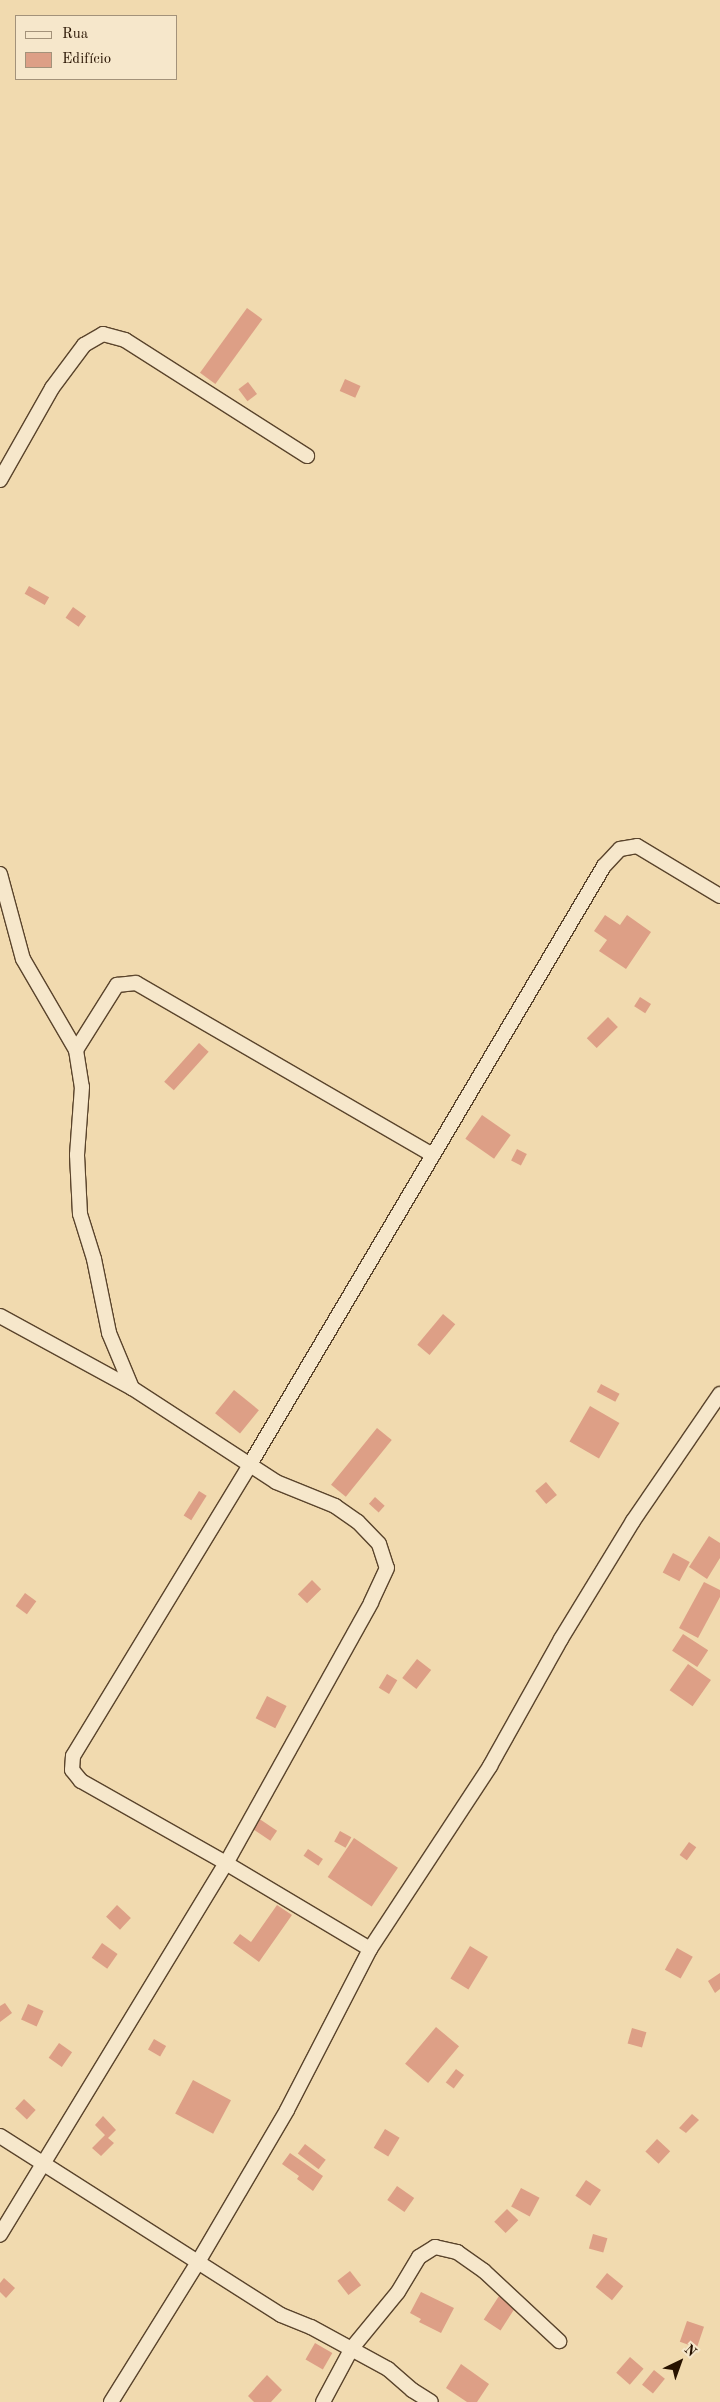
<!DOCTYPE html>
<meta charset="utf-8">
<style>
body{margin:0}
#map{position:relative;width:720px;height:2402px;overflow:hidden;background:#f1daaf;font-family:"Old Standard TT",serif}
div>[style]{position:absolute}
.building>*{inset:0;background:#dd9f86;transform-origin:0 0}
.roads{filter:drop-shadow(1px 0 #5a442c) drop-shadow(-1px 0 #5a442c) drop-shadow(0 1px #5a442c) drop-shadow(0 -1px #5a442c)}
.street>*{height:14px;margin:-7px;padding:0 7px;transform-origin:7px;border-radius:7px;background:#f6e7cb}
span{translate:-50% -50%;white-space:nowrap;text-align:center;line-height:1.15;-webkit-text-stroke:5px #f6e7cb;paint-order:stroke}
.legend{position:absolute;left:15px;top:15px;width:162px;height:65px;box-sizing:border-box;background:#f6e7cb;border:1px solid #a3927a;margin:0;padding:6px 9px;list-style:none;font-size:15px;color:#271200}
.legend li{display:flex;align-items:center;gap:10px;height:25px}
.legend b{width:25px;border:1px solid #a3927a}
.north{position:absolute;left:655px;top:2337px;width:50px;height:50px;-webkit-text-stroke:4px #f6e7cb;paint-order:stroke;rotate:42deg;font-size:14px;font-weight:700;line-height:20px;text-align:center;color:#271200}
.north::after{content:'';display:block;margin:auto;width:18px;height:22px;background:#271200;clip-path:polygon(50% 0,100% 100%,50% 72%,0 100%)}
</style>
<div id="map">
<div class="building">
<i style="left:247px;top:308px;width:19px;height:80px;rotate:36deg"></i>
<i style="left:345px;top:379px;width:17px;height:13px;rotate:24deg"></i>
<i style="left:248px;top:382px;width:15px;height:12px;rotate:53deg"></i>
<i style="left:29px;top:586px;width:23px;height:9px;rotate:29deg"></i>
<i style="left:73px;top:607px;width:16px;height:13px;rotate:35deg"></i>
<i style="clip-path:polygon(605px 915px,620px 925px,627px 915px,651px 932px,626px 969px,599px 951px,607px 940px,594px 931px)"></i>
<i style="left:640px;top:997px;width:13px;height:11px;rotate:32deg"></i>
<i style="left:608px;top:1017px;width:14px;height:30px;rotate:45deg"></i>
<i style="left:199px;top:1043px;width:13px;height:52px;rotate:42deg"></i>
<i style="left:482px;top:1115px;width:35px;height:29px;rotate:35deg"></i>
<i style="left:517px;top:1149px;width:11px;height:13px;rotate:27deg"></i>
<i style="left:443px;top:1314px;width:16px;height:40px;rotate:40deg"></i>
<i style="left:601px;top:1384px;width:21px;height:9px;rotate:28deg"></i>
<i style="left:234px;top:1390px;width:32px;height:30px;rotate:39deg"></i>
<i style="left:590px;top:1406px;width:34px;height:41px;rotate:30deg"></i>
<i style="left:377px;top:1428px;width:19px;height:73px;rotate:39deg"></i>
<i style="left:546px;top:1482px;width:17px;height:14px;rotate:50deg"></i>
<i style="left:199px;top:1491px;width:9px;height:29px;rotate:32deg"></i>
<i style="left:375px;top:1497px;width:13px;height:9px;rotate:42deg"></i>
<i style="clip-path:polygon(709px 1536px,720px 1543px,720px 1558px,707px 1579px,689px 1567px)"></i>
<i style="left:673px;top:1553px;width:19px;height:22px;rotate:28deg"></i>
<i style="left:312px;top:1580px;width:13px;height:20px;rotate:45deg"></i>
<i style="clip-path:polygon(704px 1582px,720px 1590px,720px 1597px,698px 1638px,679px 1628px)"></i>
<i style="left:25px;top:1593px;width:14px;height:16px;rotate:36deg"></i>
<i style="left:683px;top:1634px;width:30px;height:20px;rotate:33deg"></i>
<i style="left:417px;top:1659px;width:18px;height:24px;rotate:38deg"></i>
<i style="left:688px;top:1664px;width:28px;height:32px;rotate:35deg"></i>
<i style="left:387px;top:1674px;width:12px;height:16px;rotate:31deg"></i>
<i style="left:267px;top:1696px;width:22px;height:25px;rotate:27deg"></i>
<i style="left:258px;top:1818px;width:23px;height:12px;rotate:34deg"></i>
<i style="left:340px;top:1831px;width:13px;height:12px;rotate:29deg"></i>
<i style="left:354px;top:1838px;width:53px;height:47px;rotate:34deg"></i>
<i style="left:689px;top:1842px;width:9px;height:16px;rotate:36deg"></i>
<i style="left:308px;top:1849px;width:18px;height:8px;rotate:34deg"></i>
<i style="left:117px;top:1905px;width:19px;height:16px;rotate:43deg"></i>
<i style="clip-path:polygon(277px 1905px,292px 1915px,259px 1962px,233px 1943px,240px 1934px,251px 1942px)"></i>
<i style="left:102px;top:1943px;width:19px;height:18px;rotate:35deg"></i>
<i style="left:470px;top:1946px;width:21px;height:38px;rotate:31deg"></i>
<i style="left:677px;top:1948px;width:18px;height:25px;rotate:29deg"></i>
<i style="clip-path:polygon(720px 1973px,720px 1989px,715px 1993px,708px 1981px)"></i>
<i style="clip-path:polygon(5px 2003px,12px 2013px,0 2022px,0 2006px)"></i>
<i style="left:28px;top:2004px;width:17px;height:17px;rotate:24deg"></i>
<i style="left:436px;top:2027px;width:30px;height:48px;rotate:40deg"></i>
<i style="left:632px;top:2028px;width:15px;height:16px;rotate:16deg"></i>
<i style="left:154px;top:2039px;width:14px;height:12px;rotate:30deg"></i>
<i style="left:59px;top:2043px;width:16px;height:18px;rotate:35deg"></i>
<i style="left:456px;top:2069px;width:10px;height:17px;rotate:37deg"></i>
<i style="left:193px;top:2080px;width:43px;height:38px;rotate:28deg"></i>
<i style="left:24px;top:2099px;width:16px;height:13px;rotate:43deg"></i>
<i style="clip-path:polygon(692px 2114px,699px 2120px,686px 2133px,679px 2128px)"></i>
<i style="clip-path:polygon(103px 2116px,116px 2130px,108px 2138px,114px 2143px,101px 2156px,92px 2148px,105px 2135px,95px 2125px)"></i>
<i style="left:385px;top:2129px;width:17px;height:22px;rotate:31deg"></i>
<i style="left:657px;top:2139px;width:18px;height:17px;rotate:43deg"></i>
<i style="left:305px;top:2144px;width:26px;height:12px;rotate:37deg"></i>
<i style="clip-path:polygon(290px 2153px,323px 2176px,313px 2191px,297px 2179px,299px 2176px,282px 2164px)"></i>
<i style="left:586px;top:2180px;width:18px;height:19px;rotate:34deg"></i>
<i style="left:397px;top:2186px;width:21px;height:17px;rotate:35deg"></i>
<i style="left:521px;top:2188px;width:21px;height:21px;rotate:28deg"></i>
<i style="left:507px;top:2209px;width:16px;height:18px;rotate:45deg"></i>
<i style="left:593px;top:2234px;width:15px;height:15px;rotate:16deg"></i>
<i style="left:350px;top:2271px;width:18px;height:16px;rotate:52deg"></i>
<i style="left:607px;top:2273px;width:21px;height:18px;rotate:39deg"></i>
<i style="clip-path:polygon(4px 2278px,15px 2288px,6px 2298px,0 2292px,0 2283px)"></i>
<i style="clip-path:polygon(421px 2292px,454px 2308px,441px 2333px,419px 2322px,421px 2319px,410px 2313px)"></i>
<i style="left:499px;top:2296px;width:20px;height:28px;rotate:33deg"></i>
<i style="left:687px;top:2321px;width:18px;height:22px;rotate:19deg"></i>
<i style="left:315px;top:2343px;width:20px;height:19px;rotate:30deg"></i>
<i style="left:630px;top:2357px;width:18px;height:21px;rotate:41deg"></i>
<i style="clip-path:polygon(461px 2364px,489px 2384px,477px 2402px,467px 2402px,446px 2388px)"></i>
<i style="left:654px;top:2370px;width:14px;height:19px;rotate:39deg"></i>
<i style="clip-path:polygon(267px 2375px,282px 2390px,271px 2402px,254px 2402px,248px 2396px)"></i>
</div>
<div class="roads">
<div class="street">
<i style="left:0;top:480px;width:106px;rotate:-60.5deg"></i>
<i style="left:52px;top:388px;width:54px;rotate:-53.3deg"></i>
<i style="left:84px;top:345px;width:22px;rotate:-30deg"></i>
<i style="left:103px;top:334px;width:23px;rotate:15deg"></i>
<i style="left:125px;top:340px;width:216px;rotate:32.5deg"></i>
<i style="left:0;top:874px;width:88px;rotate:74.9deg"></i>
<i style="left:23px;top:959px;width:105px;rotate:59.8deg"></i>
<i style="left:76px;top:1050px;width:37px;rotate:81deg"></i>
<i style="left:82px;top:1087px;width:68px;rotate:94.2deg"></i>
<i style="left:77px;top:1155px;width:59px;rotate:87.1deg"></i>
<i style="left:80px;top:1214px;width:47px;rotate:72.7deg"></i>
<i style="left:94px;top:1259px;width:76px;rotate:78.5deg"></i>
<i style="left:109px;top:1333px;width:60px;rotate:67.3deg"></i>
<i style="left:76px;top:1050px;width:77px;rotate:-57.8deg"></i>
<i style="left:117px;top:985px;width:19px;rotate:-6deg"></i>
<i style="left:136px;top:983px;width:343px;rotate:30.1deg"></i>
<i style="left:0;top:1316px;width:150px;rotate:28.6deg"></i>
<i style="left:132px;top:1388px;width:172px;rotate:33.1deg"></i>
<i style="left:276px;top:1482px;width:64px;rotate:22.1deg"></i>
<i style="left:335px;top:1506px;width:28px;rotate:35deg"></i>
<i style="left:358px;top:1522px;width:30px;rotate:46deg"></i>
<i style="left:379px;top:1544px;width:25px;rotate:72deg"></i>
<i style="left:387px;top:1568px;width:38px;rotate:115deg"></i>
<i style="left:371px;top:1603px;width:298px;rotate:119.1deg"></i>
<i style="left:226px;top:1863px;width:435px;rotate:121.3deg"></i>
<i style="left:370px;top:1949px;width:168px;rotate:-149.2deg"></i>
<i style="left:226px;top:1863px;width:167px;rotate:-150.5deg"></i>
<i style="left:81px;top:1781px;width:14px;rotate:-129deg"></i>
<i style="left:72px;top:1770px;width:14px;rotate:-86deg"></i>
<i style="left:73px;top:1756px;width:339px;rotate:-58.7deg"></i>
<i style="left:249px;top:1466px;width:697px;rotate:-59.39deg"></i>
<i style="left:604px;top:866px;width:23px;rotate:-47deg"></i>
<i style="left:620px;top:849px;width:17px;rotate:-10deg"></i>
<i style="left:637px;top:846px;width:97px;rotate:31.1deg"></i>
<i style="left:0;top:2136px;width:333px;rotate:32.5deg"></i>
<i style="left:281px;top:2315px;width:32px;rotate:22deg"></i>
<i style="left:311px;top:2327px;width:88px;rotate:28.6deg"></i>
<i style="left:388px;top:2369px;width:32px;rotate:41deg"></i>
<i style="left:412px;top:2390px;width:22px;rotate:32deg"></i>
<i style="left:111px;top:2402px;width:165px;rotate:-58.1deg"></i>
<i style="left:198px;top:2262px;width:176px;rotate:-59.6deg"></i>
<i style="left:287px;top:2110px;width:181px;rotate:-62.7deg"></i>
<i style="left:370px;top:1949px;width:219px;rotate:-56.7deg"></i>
<i style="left:490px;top:1766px;width:145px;rotate:-60.8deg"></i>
<i style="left:561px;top:1639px;width:138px;rotate:-58.6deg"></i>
<i style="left:633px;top:1521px;width:154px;rotate:-55.6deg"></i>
<i style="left:323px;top:2402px;width:61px;rotate:-61.8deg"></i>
<i style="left:352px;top:2348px;width:72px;rotate:-50.6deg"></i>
<i style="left:398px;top:2292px;width:41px;rotate:-59deg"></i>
<i style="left:419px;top:2257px;width:19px;rotate:-32deg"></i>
<i style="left:435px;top:2247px;width:23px;rotate:13deg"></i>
<i style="left:457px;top:2252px;width:33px;rotate:35deg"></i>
<i style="left:484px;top:2271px;width:103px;rotate:43deg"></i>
</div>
</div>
<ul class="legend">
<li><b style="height:6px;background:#f6e7cb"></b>Rua</li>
<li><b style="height:14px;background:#dd9f86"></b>Edifício</li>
</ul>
<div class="north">N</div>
</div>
